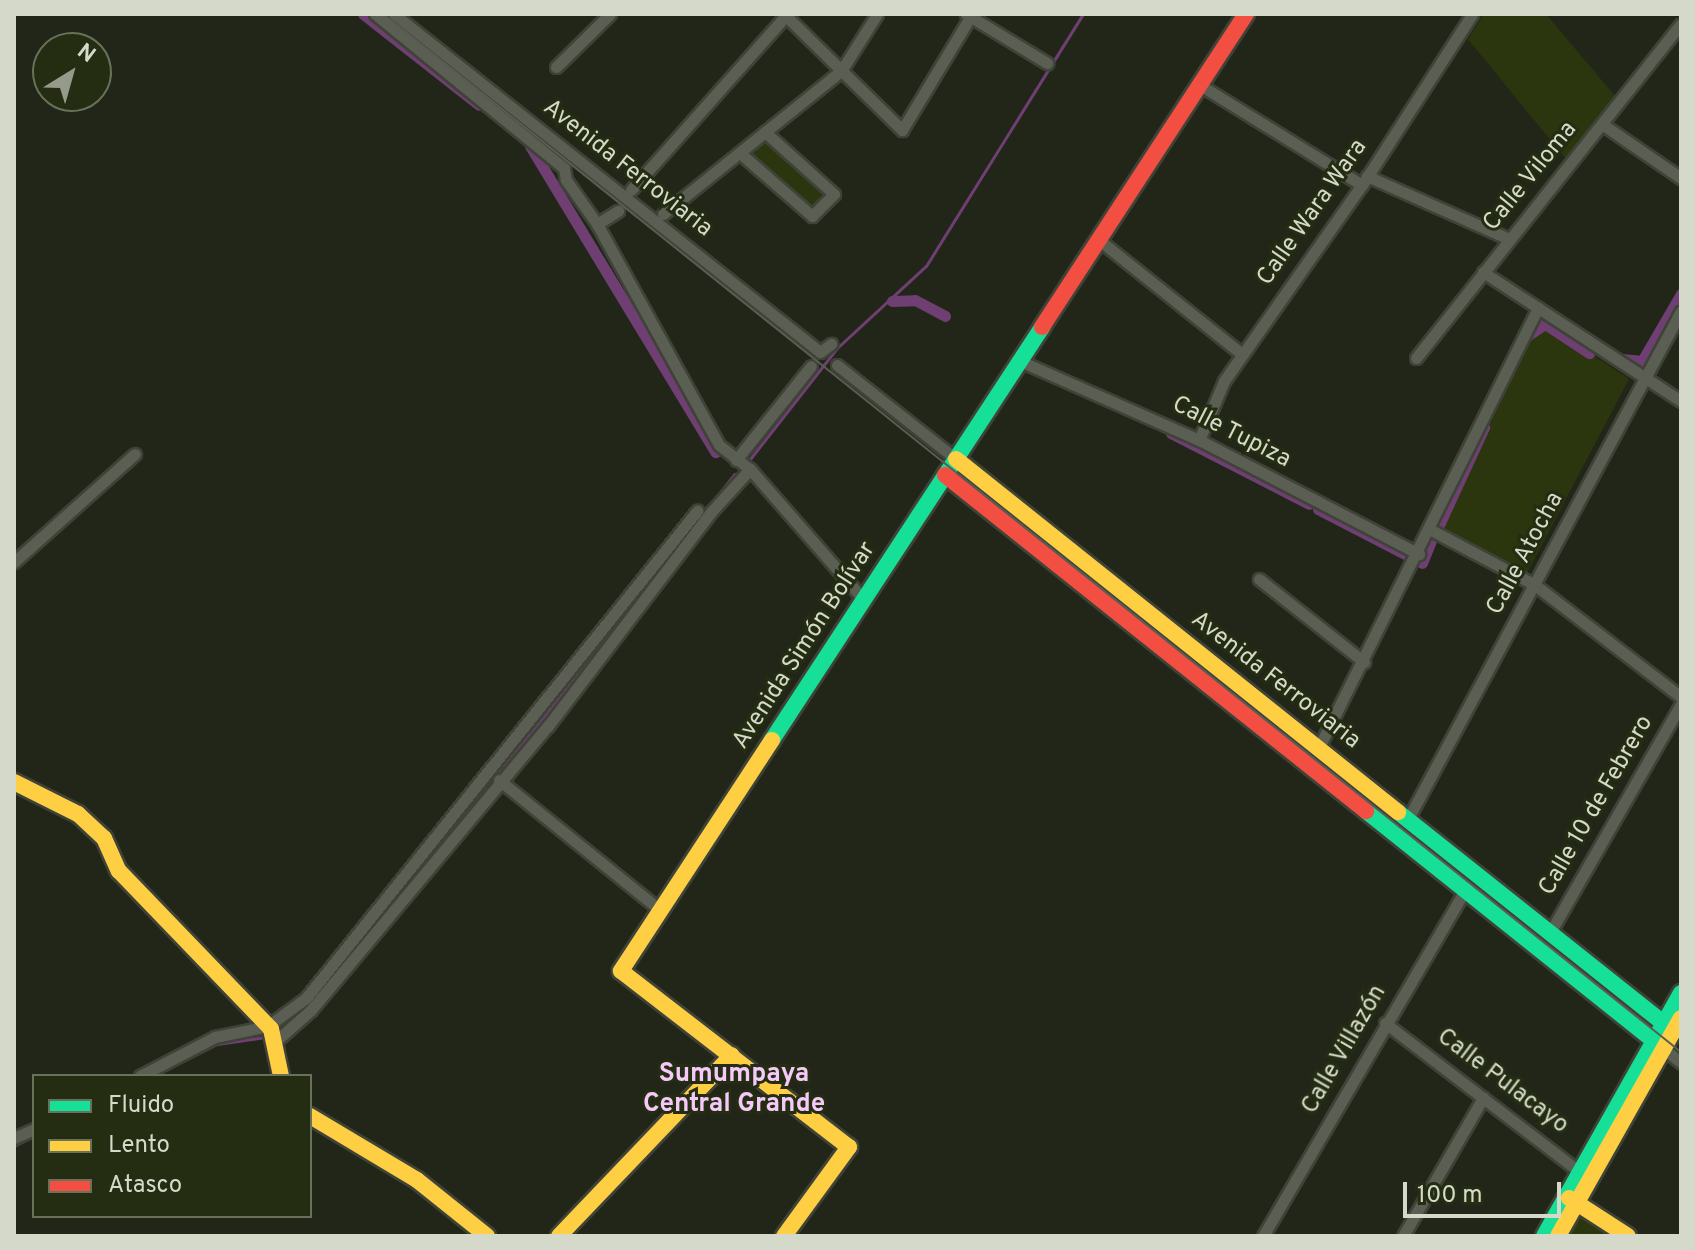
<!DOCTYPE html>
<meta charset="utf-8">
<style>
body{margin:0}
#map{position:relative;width:1695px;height:1250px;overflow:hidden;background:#222618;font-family:Overpass,sans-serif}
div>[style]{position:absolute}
.green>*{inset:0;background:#2b360e}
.stream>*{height:3px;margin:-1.5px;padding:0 1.5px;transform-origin:1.5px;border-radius:1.5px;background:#6f3f74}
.canal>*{height:11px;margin:-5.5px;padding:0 5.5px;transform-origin:5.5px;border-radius:5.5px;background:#6f3f74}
.roads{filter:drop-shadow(2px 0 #3f4337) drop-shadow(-2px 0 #3f4337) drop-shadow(0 2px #3f4337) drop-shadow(0 -2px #3f4337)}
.street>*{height:11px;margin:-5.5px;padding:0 5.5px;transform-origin:5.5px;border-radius:5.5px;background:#5a5e53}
.fast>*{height:16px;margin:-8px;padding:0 8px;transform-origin:8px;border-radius:8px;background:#16e098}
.slow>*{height:16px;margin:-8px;padding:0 8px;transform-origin:8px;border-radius:8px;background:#ffcf43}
.jam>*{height:16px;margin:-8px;padding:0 8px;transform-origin:8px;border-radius:8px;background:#f24e42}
.tram>*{height:2px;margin:-1px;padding:0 1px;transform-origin:1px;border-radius:1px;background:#595d53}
span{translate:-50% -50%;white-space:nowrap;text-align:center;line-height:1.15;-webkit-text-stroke:6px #242c12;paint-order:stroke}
.street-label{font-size:24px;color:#d4d9c9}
.neighbourhood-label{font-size:26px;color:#f5cafa;font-weight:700}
.frame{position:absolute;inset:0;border:16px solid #d4d9c9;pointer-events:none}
.legend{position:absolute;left:32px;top:1074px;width:280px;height:144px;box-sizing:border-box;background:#242c12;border:2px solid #6a715b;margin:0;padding:10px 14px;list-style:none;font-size:24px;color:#d4d9c9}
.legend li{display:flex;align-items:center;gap:16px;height:40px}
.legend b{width:40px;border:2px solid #6a715b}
.north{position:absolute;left:32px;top:32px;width:80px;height:80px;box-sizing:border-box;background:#242c12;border:2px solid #6a715b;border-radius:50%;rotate:37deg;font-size:22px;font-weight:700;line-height:32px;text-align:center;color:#d4d9c9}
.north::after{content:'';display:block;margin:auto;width:28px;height:36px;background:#969a8b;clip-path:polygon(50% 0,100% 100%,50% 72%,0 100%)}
.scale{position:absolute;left:1403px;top:1182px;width:158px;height:36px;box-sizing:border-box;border:4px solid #d4d9c9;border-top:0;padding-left:10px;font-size:24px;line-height:28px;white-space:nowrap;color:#d4d9c9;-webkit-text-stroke:6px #242c12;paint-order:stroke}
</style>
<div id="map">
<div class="green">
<i style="clip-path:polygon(1484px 14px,1546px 14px,1615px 96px,1565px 158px,1468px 39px)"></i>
<i style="clip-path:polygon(762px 138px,823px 189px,818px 205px,808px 206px,750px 154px)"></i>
<i style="clip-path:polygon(1545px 324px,1629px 379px,1527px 573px,1442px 530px,1535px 327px)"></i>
<i style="clip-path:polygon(1578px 1214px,1612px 1236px,1561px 1236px)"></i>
</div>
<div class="stream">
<i style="left:750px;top:459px;width:141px;rotate:-51.9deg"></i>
<i style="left:837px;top:348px;width:121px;rotate:-42.7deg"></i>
<i style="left:926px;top:266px;width:297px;rotate:-58.1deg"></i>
<i style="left:471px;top:801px;width:92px;rotate:-48.5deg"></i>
<i style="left:532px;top:732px;width:328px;rotate:-51.9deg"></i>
<i style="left:311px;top:1001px;width:176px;rotate:-51.4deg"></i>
<i style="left:153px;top:1076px;width:72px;rotate:-26.6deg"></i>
<i style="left:217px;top:1044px;width:49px;rotate:-8.3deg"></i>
<i style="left:14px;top:1146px;width:22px;rotate:-27deg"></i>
</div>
<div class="canal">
<i style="left:363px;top:14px;width:147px;rotate:38.1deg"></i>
<i style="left:530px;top:146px;width:358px;rotate:58.8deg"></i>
<i style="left:892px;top:301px;width:23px;rotate:-2deg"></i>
<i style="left:915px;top:300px;width:34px;rotate:28deg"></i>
<i style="left:1527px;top:336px;width:22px;rotate:-34deg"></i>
<i style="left:1545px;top:324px;width:53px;rotate:33.4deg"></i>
<i style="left:1622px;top:359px;width:20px;rotate:6deg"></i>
<i style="left:1642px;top:361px;width:78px;rotate:-59.8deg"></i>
<i style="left:1171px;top:433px;width:155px;rotate:27.2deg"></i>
<i style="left:1318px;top:509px;width:102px;rotate:27.3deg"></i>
<i style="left:1439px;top:525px;width:108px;rotate:-65.3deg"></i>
<i style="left:1422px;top:563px;width:24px;rotate:-68deg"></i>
</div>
<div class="roads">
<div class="street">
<i style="left:375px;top:14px;width:244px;rotate:39.2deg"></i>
<i style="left:564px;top:168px;width:12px;rotate:81deg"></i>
<i style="left:566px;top:180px;width:54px;rotate:54.8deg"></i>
<i style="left:597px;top:224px;width:252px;rotate:61.1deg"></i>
<i style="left:719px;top:445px;width:39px;rotate:38deg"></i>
<i style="left:750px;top:469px;width:174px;rotate:49deg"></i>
<i style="left:394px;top:14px;width:544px;rotate:38.43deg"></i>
<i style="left:820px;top:352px;width:14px;rotate:-36deg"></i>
<i style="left:966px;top:14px;width:95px;rotate:31.2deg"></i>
<i style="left:786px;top:16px;width:163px;rotate:44.5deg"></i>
<i style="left:902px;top:130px;width:135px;rotate:-58.9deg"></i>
<i style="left:556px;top:67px;width:76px;rotate:-44.5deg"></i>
<i style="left:1200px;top:85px;width:190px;rotate:31.7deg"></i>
<i style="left:1602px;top:124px;width:96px;rotate:34.4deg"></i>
<i style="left:740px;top:153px;width:96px;rotate:41.2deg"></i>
<i style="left:812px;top:216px;width:31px;rotate:-45deg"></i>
<i style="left:834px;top:194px;width:93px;rotate:-138.1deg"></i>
<i style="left:1367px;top:176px;width:155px;rotate:23.9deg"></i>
<i style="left:631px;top:190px;width:235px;rotate:-48.4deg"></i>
<i style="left:663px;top:214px;width:228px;rotate:-38.8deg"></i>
<i style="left:841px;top:71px;width:67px;rotate:-57.7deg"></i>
<i style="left:597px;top:224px;width:25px;rotate:-32deg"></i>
<i style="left:1099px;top:240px;width:183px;rotate:38.6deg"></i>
<i style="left:1483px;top:272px;width:236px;rotate:33.1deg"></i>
<i style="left:1416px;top:358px;width:426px;rotate:-51.6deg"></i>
<i style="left:1020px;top:361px;width:196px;rotate:23.8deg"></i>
<i style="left:1199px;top:440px;width:248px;rotate:27.4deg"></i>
<i style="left:837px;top:365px;width:152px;rotate:38.3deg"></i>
<i style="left:1199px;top:440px;width:64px;rotate:-67deg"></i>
<i style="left:1224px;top:381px;width:240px;rotate:-54.9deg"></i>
<i style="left:1362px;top:185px;width:203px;rotate:-57.2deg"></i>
<i style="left:736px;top:460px;width:120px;rotate:-51.4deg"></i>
<i style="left:1429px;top:529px;width:120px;rotate:27.8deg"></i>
<i style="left:1535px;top:585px;width:184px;rotate:37.5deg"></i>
<i style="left:14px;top:562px;width:162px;rotate:-41.8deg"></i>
<i style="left:1259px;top:579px;width:134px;rotate:38.3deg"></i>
<i style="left:1319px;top:747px;width:491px;rotate:-63.5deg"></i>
<i style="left:499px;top:780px;width:207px;rotate:38.9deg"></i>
<i style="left:1409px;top:817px;width:574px;rotate:-61.74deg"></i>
<i style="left:1551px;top:931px;width:262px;rotate:-60.2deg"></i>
<i style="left:1385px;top:1023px;width:252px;rotate:37.4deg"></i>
<i style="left:277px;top:1040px;width:45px;rotate:-41.4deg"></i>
<i style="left:311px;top:1010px;width:370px;rotate:-50.2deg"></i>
<i style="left:548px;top:726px;width:269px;rotate:-52.7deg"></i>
<i style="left:711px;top:512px;width:58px;rotate:-47.8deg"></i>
<i style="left:1664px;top:1049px;width:22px;rotate:39deg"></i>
<i style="left:140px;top:1076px;width:85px;rotate:-27.5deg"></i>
<i style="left:215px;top:1037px;width:54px;rotate:-11.7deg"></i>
<i style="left:268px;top:1026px;width:47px;rotate:-36.4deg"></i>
<i style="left:306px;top:998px;width:625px;rotate:-51.24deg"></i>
<i style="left:14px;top:1138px;width:22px;rotate:-24deg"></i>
<i style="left:1263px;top:1236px;width:403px;rotate:-59.7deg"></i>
<i style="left:1403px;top:1236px;width:160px;rotate:-59.9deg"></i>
</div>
<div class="fast">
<i style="left:772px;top:740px;width:493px;rotate:-56.8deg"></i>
<i style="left:1366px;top:811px;width:381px;rotate:38.6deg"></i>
<i style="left:1398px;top:812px;width:352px;rotate:38.5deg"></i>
<i style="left:1544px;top:1236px;width:279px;rotate:-60.6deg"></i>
</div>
<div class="slow">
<i style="left:956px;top:459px;width:566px;rotate:38.61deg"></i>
<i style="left:772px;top:740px;width:276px;rotate:123.2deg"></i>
<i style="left:621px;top:971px;width:288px;rotate:37.7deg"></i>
<i style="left:849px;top:1147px;width:110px;rotate:126.1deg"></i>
<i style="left:14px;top:782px;width:72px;rotate:26.6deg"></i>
<i style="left:78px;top:814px;width:35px;rotate:43deg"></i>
<i style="left:104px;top:838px;width:36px;rotate:66deg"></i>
<i style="left:119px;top:871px;width:219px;rotate:46.1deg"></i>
<i style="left:271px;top:1029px;width:48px;rotate:78deg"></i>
<i style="left:310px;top:1116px;width:125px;rotate:30.9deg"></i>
<i style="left:417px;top:1180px;width:90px;rotate:38.7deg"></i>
<i style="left:1569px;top:1198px;width:70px;rotate:32.8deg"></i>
<i style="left:559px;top:1236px;width:250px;rotate:-46.3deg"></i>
<i style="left:1558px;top:1236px;width:250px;rotate:-60.6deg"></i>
</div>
<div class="jam">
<i style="left:1042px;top:327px;width:374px;rotate:-56.9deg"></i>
<i style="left:945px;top:475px;width:539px;rotate:38.59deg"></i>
</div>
</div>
<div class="tram">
<i style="left:383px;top:14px;width:1662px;rotate:38.65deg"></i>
</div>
<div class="street-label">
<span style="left:627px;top:169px;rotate:38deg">Avenida Ferroviaria</span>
<span style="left:1531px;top:177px;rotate:-51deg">Calle Viloma</span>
<span style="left:1313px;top:213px;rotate:-55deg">Calle Wara Wara</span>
<span style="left:1231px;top:433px;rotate:27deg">Calle Tupiza</span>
<span style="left:1526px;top:554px;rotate:-62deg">Calle Atocha</span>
<span style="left:805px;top:646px;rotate:-57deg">Avenida Simón Bolívar</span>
<span style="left:1275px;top:681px;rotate:38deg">Avenida Ferroviaria</span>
<span style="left:1597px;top:806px;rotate:-60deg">Calle 10 de Febrero</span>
<span style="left:1345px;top:1050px;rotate:-60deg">Calle Villazón</span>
<span style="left:1502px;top:1082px;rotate:37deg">Calle Pulacayo</span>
</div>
<div class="neighbourhood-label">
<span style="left:734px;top:1090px">Sumumpaya<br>Central Grande</span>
</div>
<div class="frame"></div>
<ul class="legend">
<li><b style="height:10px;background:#16e098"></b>Fluido</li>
<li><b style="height:10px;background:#ffcf43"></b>Lento</li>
<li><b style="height:10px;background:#f24e42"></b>Atasco</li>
</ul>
<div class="north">N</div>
<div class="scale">100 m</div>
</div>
